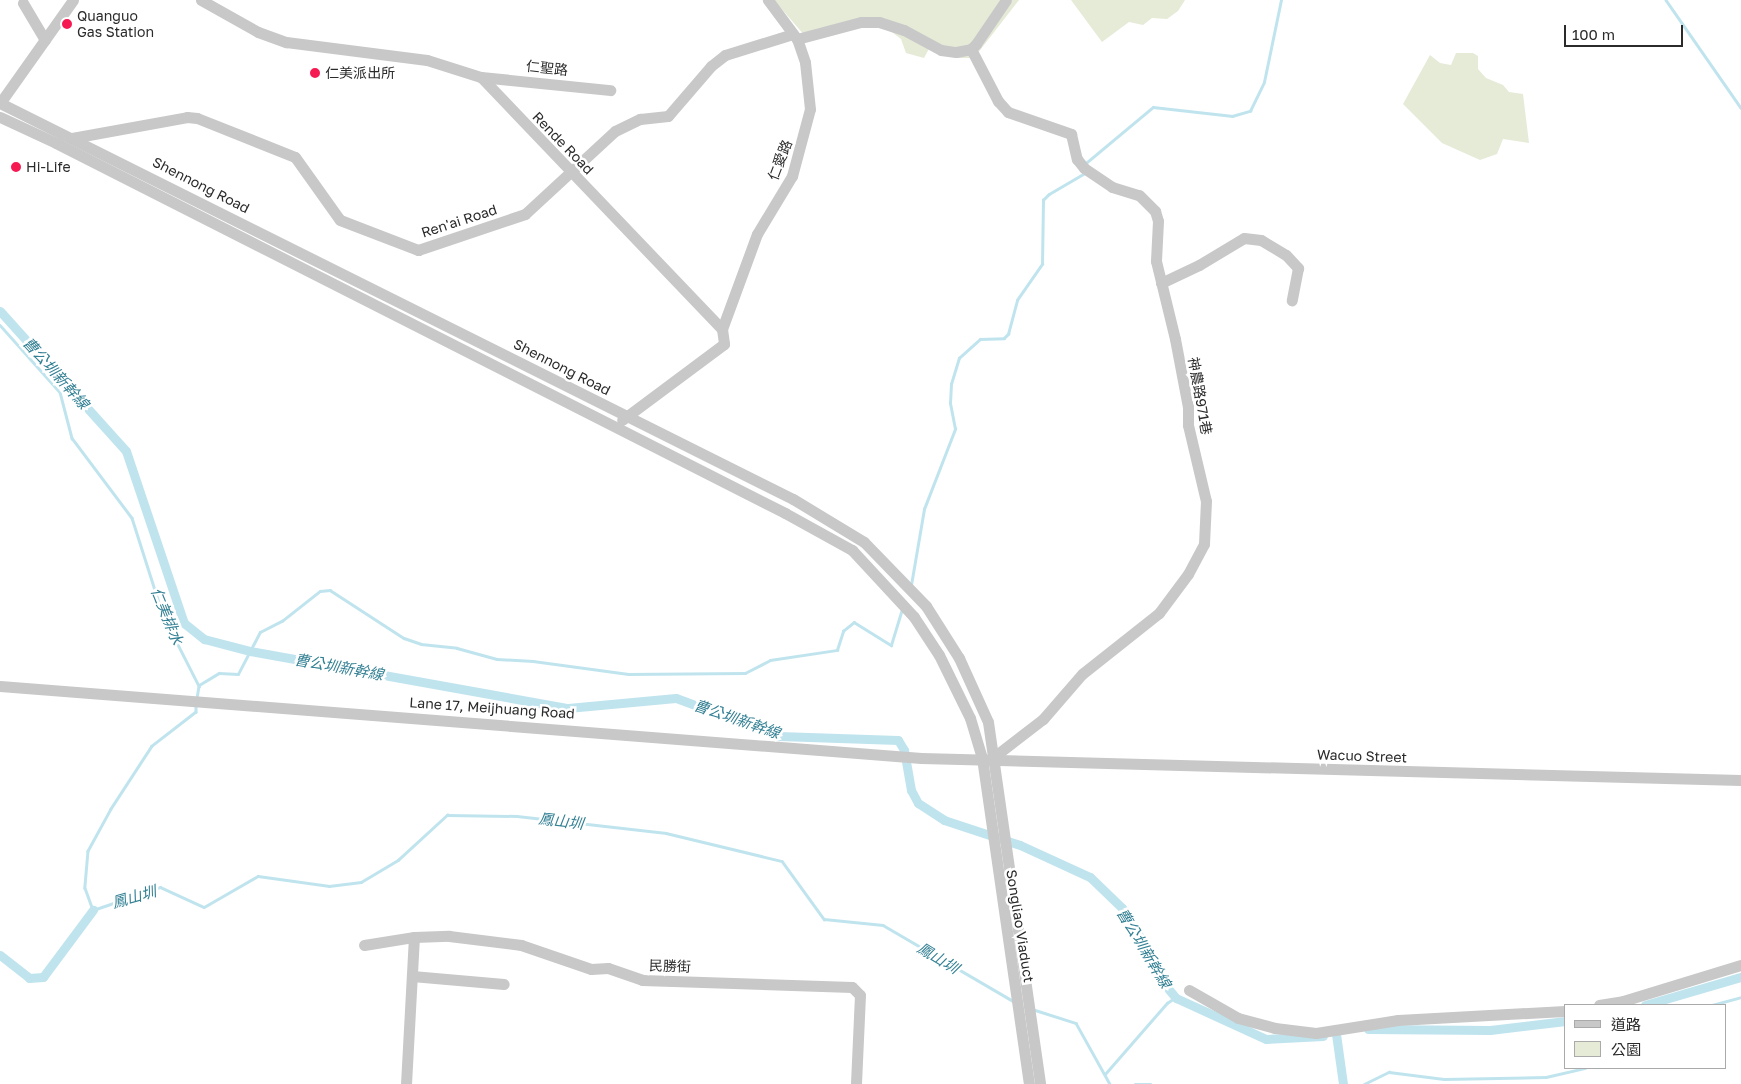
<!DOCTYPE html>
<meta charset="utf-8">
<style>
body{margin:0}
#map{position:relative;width:1741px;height:1084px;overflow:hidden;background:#fff;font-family:"Golos Text","Noto Sans TC",sans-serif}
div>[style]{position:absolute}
.green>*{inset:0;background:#e5ebd7}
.stream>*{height:2.5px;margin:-1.25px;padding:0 1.25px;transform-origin:1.25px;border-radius:1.25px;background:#c0e4ee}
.canal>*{height:9px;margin:-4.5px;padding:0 4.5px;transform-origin:4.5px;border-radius:4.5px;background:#c0e4ee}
.minor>*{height:11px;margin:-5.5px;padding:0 5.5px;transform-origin:5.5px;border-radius:5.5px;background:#c8c8c8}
.dots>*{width:14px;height:14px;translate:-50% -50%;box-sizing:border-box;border:2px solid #fff;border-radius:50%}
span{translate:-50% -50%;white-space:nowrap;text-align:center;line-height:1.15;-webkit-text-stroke:5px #fff;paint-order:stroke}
.poi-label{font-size:14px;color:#2b2b2b}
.left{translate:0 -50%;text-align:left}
.street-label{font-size:14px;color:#2b2b2b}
.water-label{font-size:15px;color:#338094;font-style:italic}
.legend{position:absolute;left:1564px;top:1004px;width:162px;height:65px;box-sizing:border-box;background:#fff;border:1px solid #aaa;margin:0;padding:6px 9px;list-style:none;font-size:15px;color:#2b2b2b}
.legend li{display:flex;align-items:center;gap:10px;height:25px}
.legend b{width:25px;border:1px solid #aaa}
.scale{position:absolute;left:1564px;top:25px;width:119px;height:22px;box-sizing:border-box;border:2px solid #2b2b2b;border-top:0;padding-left:6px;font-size:15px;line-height:18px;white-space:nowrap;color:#2b2b2b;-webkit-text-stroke:4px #fff;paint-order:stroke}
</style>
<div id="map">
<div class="green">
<i style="clip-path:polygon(774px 0,1019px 0,974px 58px,956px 58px,930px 47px,924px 58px,906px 53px,901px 39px,884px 26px,863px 25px,805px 36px)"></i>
<i style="clip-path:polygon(1071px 0,1185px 0,1178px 11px,1167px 19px,1152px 18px,1143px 25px,1129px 22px,1102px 42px)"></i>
<i style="clip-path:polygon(1456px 53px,1473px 53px,1478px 56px,1478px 69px,1486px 78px,1503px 85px,1509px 92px,1523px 94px,1529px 143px,1503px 139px,1497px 154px,1480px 160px,1442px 143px,1403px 104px,1430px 55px,1440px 63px,1451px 65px)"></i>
</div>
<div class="stream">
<i style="left:1666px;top:0;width:131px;rotate:55.2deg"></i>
<i style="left:1086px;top:163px;width:87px;rotate:-39.9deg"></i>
<i style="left:1153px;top:107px;width:80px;rotate:6.5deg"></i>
<i style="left:1232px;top:116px;width:19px;rotate:-16deg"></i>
<i style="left:1250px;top:111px;width:32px;rotate:-64deg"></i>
<i style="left:1264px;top:82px;width:84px;rotate:-78.3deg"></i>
<i style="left:0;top:325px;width:90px;rotate:48.2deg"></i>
<i style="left:60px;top:392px;width:48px;rotate:75.4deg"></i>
<i style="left:72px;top:438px;width:100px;rotate:53.1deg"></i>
<i style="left:132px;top:518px;width:102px;rotate:72.3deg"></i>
<i style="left:163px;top:615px;width:80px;rotate:63.1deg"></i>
<i style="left:199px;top:686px;width:13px;rotate:99deg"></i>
<i style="left:911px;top:585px;width:77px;rotate:-80.3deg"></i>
<i style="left:924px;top:509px;width:86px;rotate:-68.8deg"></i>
<i style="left:955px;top:429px;width:26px;rotate:-101deg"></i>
<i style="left:950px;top:403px;width:19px;rotate:-87deg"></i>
<i style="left:951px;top:384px;width:27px;rotate:-73deg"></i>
<i style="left:959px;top:358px;width:28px;rotate:-42deg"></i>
<i style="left:980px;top:339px;width:24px;rotate:-2deg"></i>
<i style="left:1004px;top:338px;width:6px;rotate:-45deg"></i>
<i style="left:1008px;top:334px;width:35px;rotate:-75deg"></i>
<i style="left:1017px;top:300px;width:44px;rotate:-55.2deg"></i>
<i style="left:1042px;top:264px;width:64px;rotate:-89.1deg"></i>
<i style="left:1043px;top:200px;width:8px;rotate:-45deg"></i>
<i style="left:1049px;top:194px;width:42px;rotate:-30.3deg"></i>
<i style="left:199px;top:685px;width:23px;rotate:-31deg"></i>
<i style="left:219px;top:673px;width:19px;rotate:3deg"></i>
<i style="left:238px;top:674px;width:47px;rotate:-62.4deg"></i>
<i style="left:260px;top:632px;width:25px;rotate:-27deg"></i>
<i style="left:282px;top:621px;width:48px;rotate:-38.3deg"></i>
<i style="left:320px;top:591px;width:10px;rotate:-6deg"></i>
<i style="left:330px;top:590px;width:88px;rotate:33deg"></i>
<i style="left:404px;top:638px;width:18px;rotate:19deg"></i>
<i style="left:421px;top:644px;width:36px;rotate:6deg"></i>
<i style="left:457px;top:648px;width:41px;rotate:15.4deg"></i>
<i style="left:497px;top:659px;width:36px;rotate:3deg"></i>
<i style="left:533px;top:661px;width:96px;rotate:7.8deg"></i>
<i style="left:628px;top:674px;width:117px;rotate:-0.5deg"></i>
<i style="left:745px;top:673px;width:28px;rotate:-27deg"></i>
<i style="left:770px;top:660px;width:68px;rotate:-8.5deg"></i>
<i style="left:837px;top:650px;width:20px;rotate:-72deg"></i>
<i style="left:843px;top:631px;width:14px;rotate:-39deg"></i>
<i style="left:854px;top:622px;width:44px;rotate:31.9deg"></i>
<i style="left:891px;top:645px;width:38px;rotate:-73deg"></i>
<i style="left:196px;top:704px;width:8px;rotate:90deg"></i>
<i style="left:196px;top:712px;width:56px;rotate:142.3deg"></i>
<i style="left:152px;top:746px;width:75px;rotate:123.1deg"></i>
<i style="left:111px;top:809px;width:48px;rotate:118.7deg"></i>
<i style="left:88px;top:851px;width:37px;rotate:95deg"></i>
<i style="left:85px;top:888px;width:23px;rotate:70deg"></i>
<i style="left:93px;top:910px;width:71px;rotate:-18.9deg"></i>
<i style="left:160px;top:887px;width:48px;rotate:24.4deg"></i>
<i style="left:204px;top:907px;width:62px;rotate:-29.9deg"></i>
<i style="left:258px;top:876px;width:72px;rotate:8deg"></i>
<i style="left:329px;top:886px;width:32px;rotate:-7deg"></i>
<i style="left:361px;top:882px;width:43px;rotate:-30.7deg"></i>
<i style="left:398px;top:860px;width:67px;rotate:-42.6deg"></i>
<i style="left:447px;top:815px;width:70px;rotate:0.8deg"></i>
<i style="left:517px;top:816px;width:150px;rotate:6.5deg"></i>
<i style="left:666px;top:833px;width:119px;rotate:13.6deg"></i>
<i style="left:782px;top:861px;width:72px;rotate:54.1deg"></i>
<i style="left:824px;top:919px;width:59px;rotate:5.8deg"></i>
<i style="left:883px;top:925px;width:151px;rotate:30.3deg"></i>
<i style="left:1712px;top:1005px;width:30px;rotate:-15deg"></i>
<i style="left:1032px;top:1009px;width:46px;rotate:17.7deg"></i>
<i style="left:1076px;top:1023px;width:70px;rotate:60.9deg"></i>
<i style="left:1105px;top:1074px;width:94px;rotate:-48.9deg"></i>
<i style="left:1167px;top:1003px;width:11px;rotate:-34deg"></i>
<i style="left:1135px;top:1084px;width:16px"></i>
<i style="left:1364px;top:1084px;width:28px;rotate:-26deg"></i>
<i style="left:1389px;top:1072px;width:55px;rotate:7.3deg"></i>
<i style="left:1444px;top:1079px;width:102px;rotate:-1.1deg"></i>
<i style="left:1546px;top:1077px;width:40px;rotate:-13deg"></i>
</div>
<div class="canal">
<i style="left:0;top:311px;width:188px;rotate:48deg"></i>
<i style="left:126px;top:451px;width:182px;rotate:71.4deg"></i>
<i style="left:184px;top:623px;width:26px;rotate:39deg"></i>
<i style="left:204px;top:639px;width:48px;rotate:14.6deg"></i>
<i style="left:250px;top:651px;width:323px;rotate:10.2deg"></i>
<i style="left:568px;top:708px;width:108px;rotate:-5.3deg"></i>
<i style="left:676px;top:698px;width:110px;rotate:20.3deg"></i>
<i style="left:779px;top:736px;width:119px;rotate:1.9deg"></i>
<i style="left:898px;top:740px;width:12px;rotate:59deg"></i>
<i style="left:904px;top:750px;width:41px;rotate:80.1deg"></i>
<i style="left:911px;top:790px;width:15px;rotate:62deg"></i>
<i style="left:918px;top:803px;width:31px;rotate:33deg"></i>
<i style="left:944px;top:820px;width:80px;rotate:18.2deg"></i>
<i style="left:1020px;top:845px;width:77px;rotate:24.6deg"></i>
<i style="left:1090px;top:877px;width:45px;rotate:44.1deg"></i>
<i style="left:1122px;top:908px;width:55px;rotate:58.3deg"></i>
<i style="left:1151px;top:955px;width:26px;rotate:69deg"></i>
<i style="left:1160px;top:979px;width:25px;rotate:50deg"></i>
<i style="left:1176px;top:998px;width:99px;rotate:24.5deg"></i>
<i style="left:1266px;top:1039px;width:57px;rotate:-3deg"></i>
<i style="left:0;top:955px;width:37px;rotate:38deg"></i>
<i style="left:29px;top:978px;width:14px;rotate:-4deg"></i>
<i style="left:43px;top:977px;width:84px;rotate:-53.3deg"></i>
<i style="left:1645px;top:1005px;width:100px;rotate:-16.3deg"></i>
<i style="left:1368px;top:1029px;width:122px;rotate:0.5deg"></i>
<i style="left:1490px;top:1030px;width:76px;rotate:-6.8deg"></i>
<i style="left:1336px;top:1034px;width:50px;rotate:82deg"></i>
</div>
<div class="minor">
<i style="left:73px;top:0;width:126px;rotate:125.3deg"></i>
<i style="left:0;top:103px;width:886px;rotate:26.54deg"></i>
<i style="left:793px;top:499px;width:83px;rotate:31.2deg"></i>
<i style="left:864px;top:542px;width:89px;rotate:45.9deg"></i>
<i style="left:926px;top:606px;width:62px;rotate:57.6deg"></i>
<i style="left:959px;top:658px;width:70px;rotate:65.6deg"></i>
<i style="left:988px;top:722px;width:366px;rotate:81.8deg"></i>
<i style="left:201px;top:0;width:65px;rotate:29.3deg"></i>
<i style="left:258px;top:32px;width:30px;rotate:20deg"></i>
<i style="left:286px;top:42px;width:142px;rotate:7.3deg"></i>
<i style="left:427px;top:60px;width:57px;rotate:17.5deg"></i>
<i style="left:481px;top:77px;width:349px;rotate:46.3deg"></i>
<i style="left:722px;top:329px;width:15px;rotate:82deg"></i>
<i style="left:724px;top:344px;width:127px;rotate:143.3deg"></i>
<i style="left:23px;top:3px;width:43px;rotate:59.3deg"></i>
<i style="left:797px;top:39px;width:66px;rotate:-14.9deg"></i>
<i style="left:861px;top:22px;width:18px"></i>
<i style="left:879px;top:22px;width:26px;rotate:18deg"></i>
<i style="left:904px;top:30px;width:42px;rotate:28.4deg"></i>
<i style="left:941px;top:50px;width:15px;rotate:8deg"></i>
<i style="left:956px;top:52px;width:15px;rotate:-11deg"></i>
<i style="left:971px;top:49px;width:7px;rotate:-45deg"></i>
<i style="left:976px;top:44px;width:53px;rotate:-55.7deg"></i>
<i style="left:971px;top:49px;width:59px;rotate:62.6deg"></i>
<i style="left:998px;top:101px;width:15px;rotate:48deg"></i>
<i style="left:1008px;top:112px;width:67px;rotate:19.2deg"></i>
<i style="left:1071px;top:134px;width:26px;rotate:77deg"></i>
<i style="left:1077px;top:159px;width:11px;rotate:52deg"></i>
<i style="left:1084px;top:168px;width:34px;rotate:34deg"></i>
<i style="left:1112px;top:187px;width:28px;rotate:17deg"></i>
<i style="left:1139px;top:195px;width:23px;rotate:45deg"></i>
<i style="left:1155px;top:211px;width:10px;rotate:73deg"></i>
<i style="left:1158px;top:221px;width:40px;rotate:92.9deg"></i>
<i style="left:1156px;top:261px;width:80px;rotate:76.3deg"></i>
<i style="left:1175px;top:339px;width:69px;rotate:79.2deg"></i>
<i style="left:1188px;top:407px;width:18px;rotate:90deg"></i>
<i style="left:1188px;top:425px;width:78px;rotate:76.7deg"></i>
<i style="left:1206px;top:501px;width:43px;rotate:92.7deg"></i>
<i style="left:1204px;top:544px;width:34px;rotate:118deg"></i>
<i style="left:1188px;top:574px;width:49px;rotate:126.6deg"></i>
<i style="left:1159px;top:613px;width:98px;rotate:141.6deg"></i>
<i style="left:1082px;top:674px;width:60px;rotate:130.9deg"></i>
<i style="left:1043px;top:719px;width:66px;rotate:142.4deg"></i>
<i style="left:481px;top:77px;width:130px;rotate:5.8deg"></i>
<i style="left:0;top:117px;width:62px;rotate:24.9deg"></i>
<i style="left:56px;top:143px;width:818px;rotate:26.91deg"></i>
<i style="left:785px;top:513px;width:77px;rotate:28.9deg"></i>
<i style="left:852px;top:550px;width:91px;rotate:47.2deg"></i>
<i style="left:914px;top:617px;width:45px;rotate:56.7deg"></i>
<i style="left:939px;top:655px;width:70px;rotate:63.8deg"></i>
<i style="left:970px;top:718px;width:42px;rotate:73.3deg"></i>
<i style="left:982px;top:758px;width:329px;rotate:81.8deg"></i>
<i style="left:72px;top:138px;width:117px;rotate:-10.3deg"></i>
<i style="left:187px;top:117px;width:10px;rotate:6deg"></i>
<i style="left:197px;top:118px;width:105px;rotate:21.7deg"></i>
<i style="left:295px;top:157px;width:77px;rotate:54.5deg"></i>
<i style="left:340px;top:220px;width:84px;rotate:21deg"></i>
<i style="left:418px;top:250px;width:113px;rotate:-18.6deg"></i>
<i style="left:525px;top:214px;width:122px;rotate:-42.7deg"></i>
<i style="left:615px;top:131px;width:28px;rotate:-26deg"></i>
<i style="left:640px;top:119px;width:28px;rotate:-6deg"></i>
<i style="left:668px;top:116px;width:66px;rotate:-49.3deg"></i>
<i style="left:711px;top:66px;width:18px;rotate:-38deg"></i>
<i style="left:725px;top:55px;width:71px;rotate:-17.2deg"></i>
<i style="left:1161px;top:283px;width:42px;rotate:-25.3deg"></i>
<i style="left:1199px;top:265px;width:52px;rotate:-31deg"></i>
<i style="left:1244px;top:238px;width:17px;rotate:7deg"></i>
<i style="left:1261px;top:240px;width:29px;rotate:31deg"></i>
<i style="left:1286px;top:255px;width:18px;rotate:47deg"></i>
<i style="left:1298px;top:268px;width:33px;rotate:101deg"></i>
<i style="left:722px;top:329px;width:101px;rotate:-69.8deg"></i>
<i style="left:757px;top:234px;width:68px;rotate:-58.9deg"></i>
<i style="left:792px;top:176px;width:69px;rotate:-75deg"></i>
<i style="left:810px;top:109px;width:47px;rotate:-96.1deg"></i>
<i style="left:805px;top:62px;width:24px;rotate:-109deg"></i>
<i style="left:797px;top:39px;width:49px;rotate:-126.6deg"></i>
<i style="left:0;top:686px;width:924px;rotate:4.47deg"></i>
<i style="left:921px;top:758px;width:820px;rotate:1.54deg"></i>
<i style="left:364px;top:945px;width:51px;rotate:-9.1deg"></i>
<i style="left:414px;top:937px;width:35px;rotate:-2deg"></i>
<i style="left:449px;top:936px;width:73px;rotate:7.1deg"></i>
<i style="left:521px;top:945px;width:74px;rotate:18.9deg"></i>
<i style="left:591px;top:969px;width:17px;rotate:-3deg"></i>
<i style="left:608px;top:968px;width:36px;rotate:19deg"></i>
<i style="left:642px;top:980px;width:210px;rotate:1.9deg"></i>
<i style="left:852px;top:987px;width:11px;rotate:45deg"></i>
<i style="left:860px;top:995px;width:89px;rotate:92.6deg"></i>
<i style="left:412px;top:976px;width:92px;rotate:5deg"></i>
<i style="left:1189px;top:990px;width:56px;rotate:29.7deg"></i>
<i style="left:1238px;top:1018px;width:38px;rotate:15deg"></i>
<i style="left:1275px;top:1028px;width:41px;rotate:7deg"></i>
<i style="left:1316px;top:1033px;width:83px;rotate:-9deg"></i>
<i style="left:1398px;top:1020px;width:167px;rotate:-3.1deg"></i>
<i style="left:1599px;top:1005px;width:24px;rotate:-9deg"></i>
<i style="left:1623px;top:1001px;width:123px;rotate:-17deg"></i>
<i style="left:406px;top:1084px;width:147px;rotate:-86.9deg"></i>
</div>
<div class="dots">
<i style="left:67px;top:24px;background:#f61a52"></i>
<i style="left:315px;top:73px;background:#f61a52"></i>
<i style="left:16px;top:167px;background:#f61a52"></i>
</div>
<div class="poi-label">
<span class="left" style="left:77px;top:24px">Quanguo<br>Gas Station</span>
<span class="left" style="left:325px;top:73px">仁美派出所</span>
<span class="left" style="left:26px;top:167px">Hi-Life</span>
</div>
<div class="street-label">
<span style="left:547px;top:68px;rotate:6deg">仁聖路</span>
<span style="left:563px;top:143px;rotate:46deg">Rende Road</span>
<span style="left:780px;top:160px;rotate:-69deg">仁愛路</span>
<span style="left:201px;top:185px;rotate:27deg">Shennong Road</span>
<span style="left:459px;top:221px;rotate:-18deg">Ren'ai Road</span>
<span style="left:562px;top:367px;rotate:27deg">Shennong Road</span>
<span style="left:1200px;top:396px;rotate:80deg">神農路971巷</span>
<span style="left:492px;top:708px;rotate:4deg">Lane 17, Meijhuang Road</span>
<span style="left:1362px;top:756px;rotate:2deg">Wacuo Street</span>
<span style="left:1020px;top:926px;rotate:81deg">Songliao Viaduct</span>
<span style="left:670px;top:966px;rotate:2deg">民勝街</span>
</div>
<div class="water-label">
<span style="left:56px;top:373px;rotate:48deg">曹公圳新幹線</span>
<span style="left:167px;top:616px;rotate:68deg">仁美排水</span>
<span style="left:339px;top:667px;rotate:10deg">曹公圳新幹線</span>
<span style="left:737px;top:719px;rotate:19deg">曹公圳新幹線</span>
<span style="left:561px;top:821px;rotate:7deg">鳳山圳</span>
<span style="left:134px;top:897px;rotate:-16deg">鳳山圳</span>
<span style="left:1144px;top:948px;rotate:59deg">曹公圳新幹線</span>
<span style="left:938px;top:958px;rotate:31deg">鳳山圳</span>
</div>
<ul class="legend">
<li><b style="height:6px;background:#c8c8c8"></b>道路</li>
<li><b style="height:14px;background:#e5ebd7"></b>公園</li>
</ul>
<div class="scale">100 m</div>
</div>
